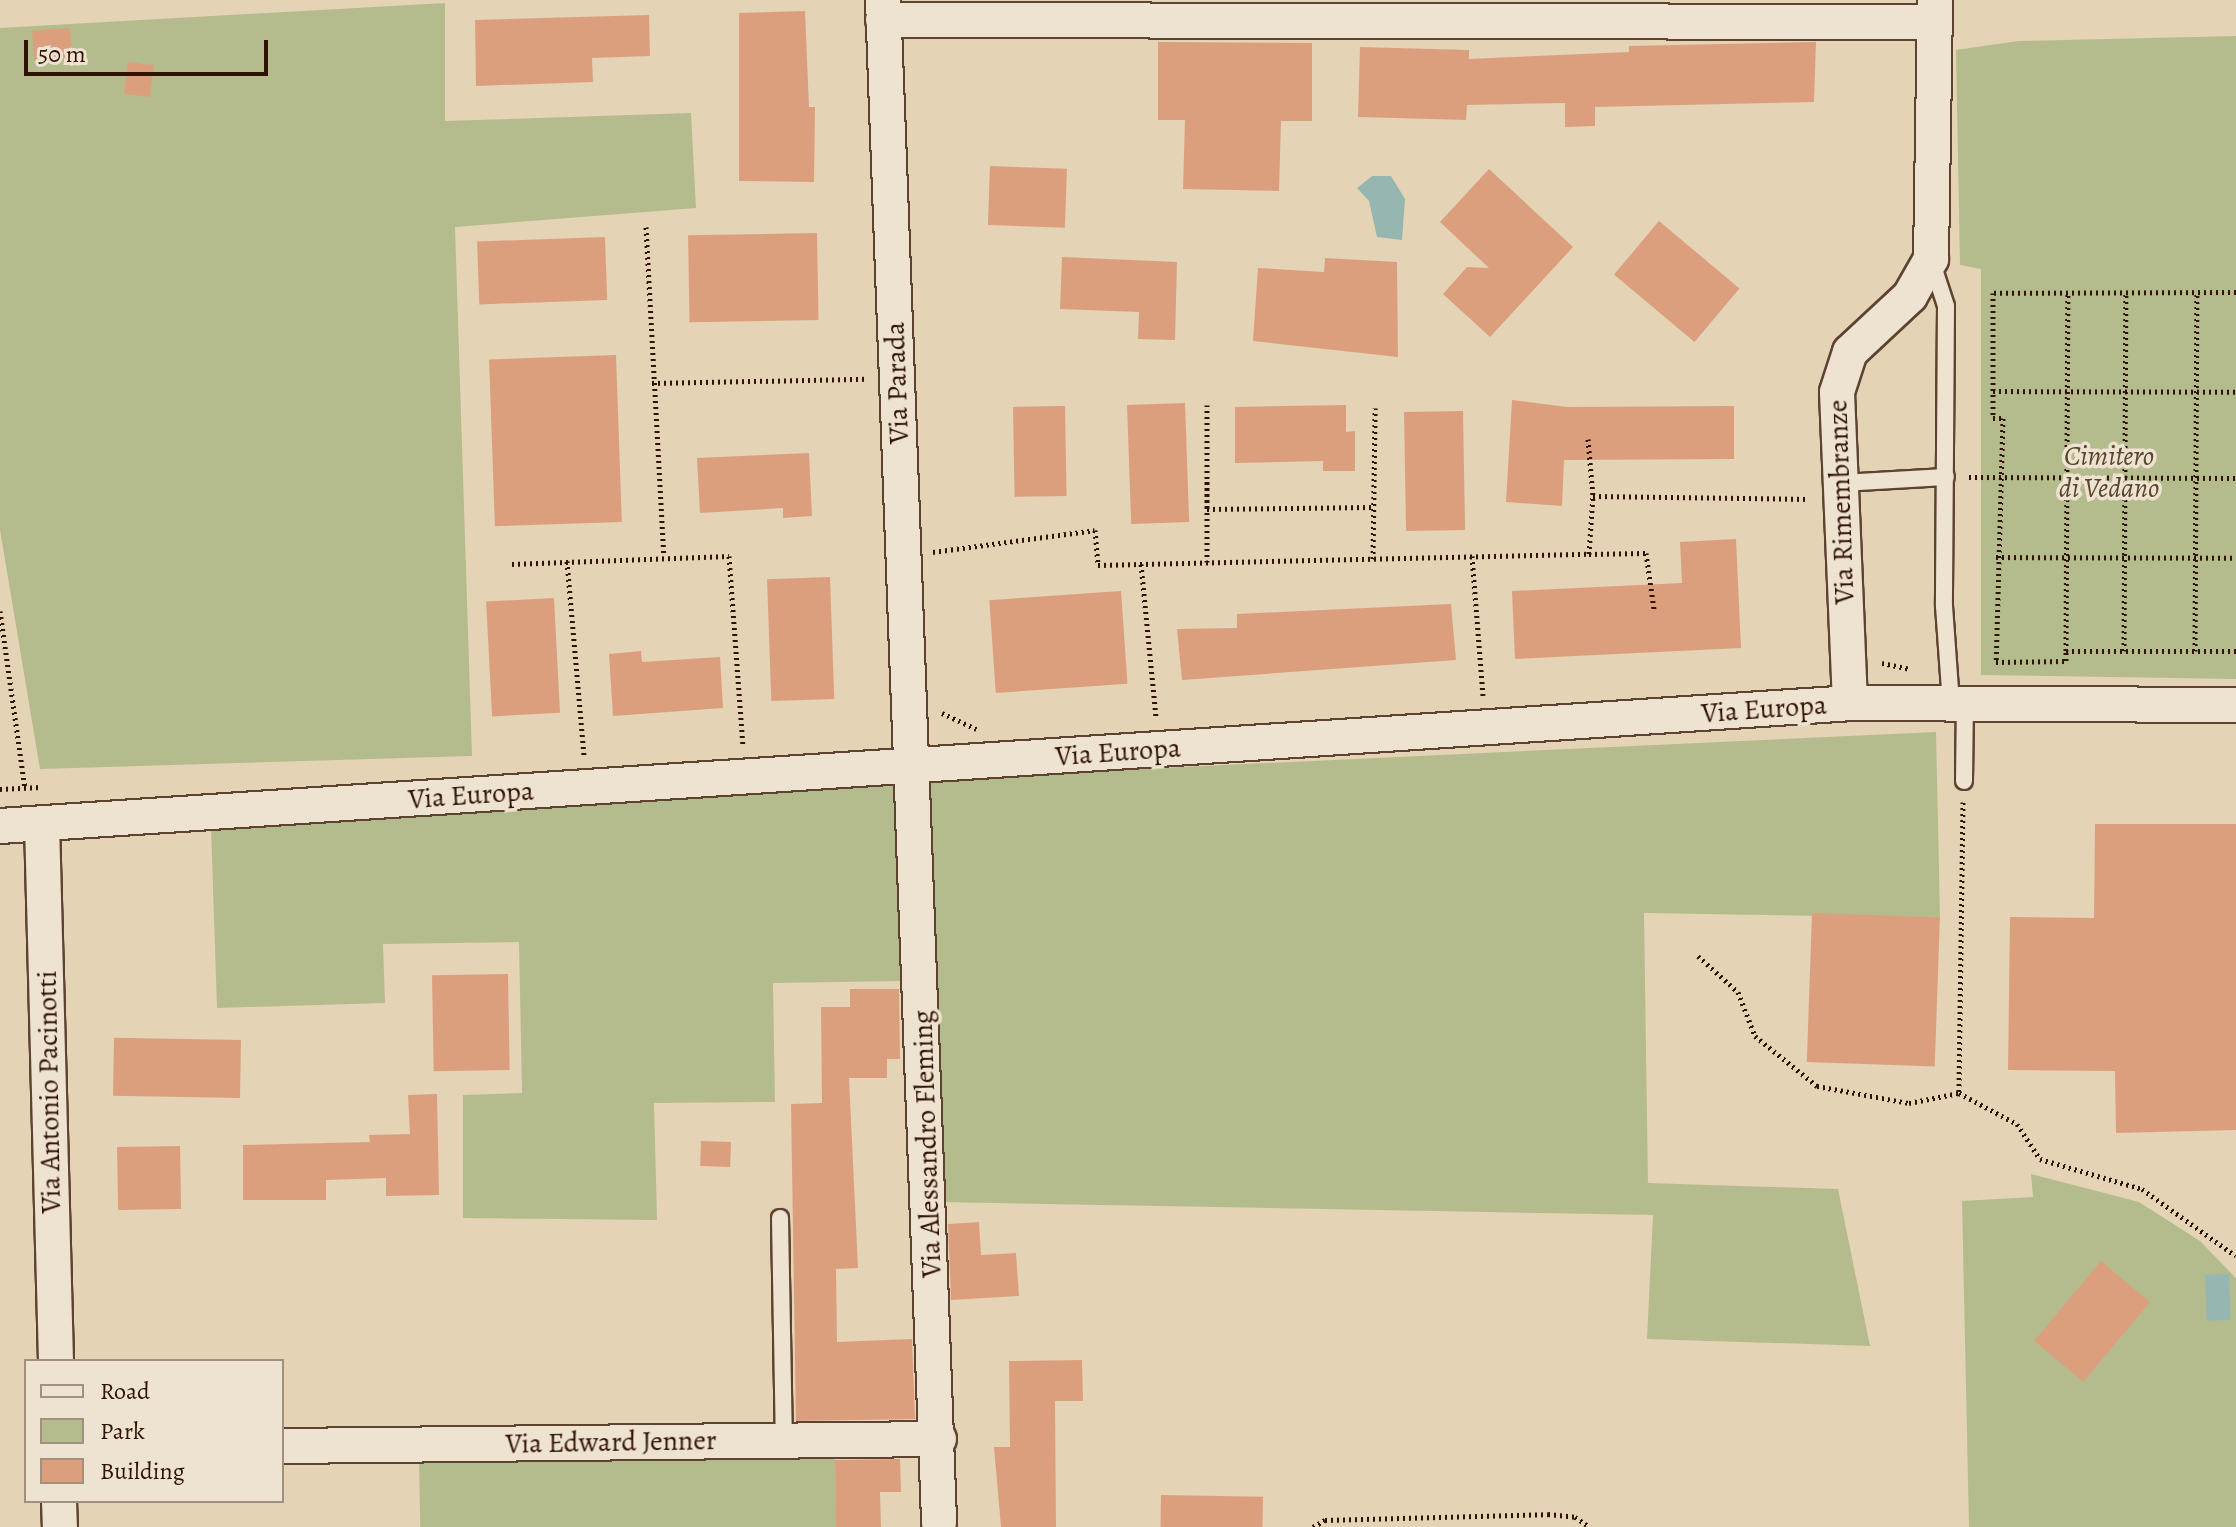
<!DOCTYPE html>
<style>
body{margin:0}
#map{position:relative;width:2236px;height:1527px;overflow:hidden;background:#e5d3b6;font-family:Alegreya,serif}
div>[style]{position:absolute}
.green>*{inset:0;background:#b4bc8e;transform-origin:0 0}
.water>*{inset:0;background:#96b7b1;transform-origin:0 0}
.building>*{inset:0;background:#dc9f7e;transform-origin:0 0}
.path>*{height:5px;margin-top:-2.5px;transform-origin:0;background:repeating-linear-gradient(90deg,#301303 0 2px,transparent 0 6px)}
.roads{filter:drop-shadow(2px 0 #5d4330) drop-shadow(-2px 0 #5d4330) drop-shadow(0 2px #5d4330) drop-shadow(0 -2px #5d4330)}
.service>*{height:16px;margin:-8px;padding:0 8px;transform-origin:8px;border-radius:8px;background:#eee2d0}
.minor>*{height:34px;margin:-17px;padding:0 17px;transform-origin:17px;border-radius:17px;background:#eee2d0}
span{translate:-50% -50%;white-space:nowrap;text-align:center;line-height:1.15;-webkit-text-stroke:7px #eee2d0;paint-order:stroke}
.street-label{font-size:28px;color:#301303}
.park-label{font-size:28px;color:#58462d;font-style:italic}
.legend{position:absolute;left:24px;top:1359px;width:260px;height:144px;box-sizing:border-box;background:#eee2d0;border:2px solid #a28f7e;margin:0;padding:10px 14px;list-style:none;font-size:24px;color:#301303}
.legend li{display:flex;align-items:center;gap:16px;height:40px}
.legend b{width:40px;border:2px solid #a28f7e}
.scale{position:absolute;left:24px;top:40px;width:244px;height:36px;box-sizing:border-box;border:4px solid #301303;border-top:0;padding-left:10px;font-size:24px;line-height:28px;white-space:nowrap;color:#301303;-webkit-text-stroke:6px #eee2d0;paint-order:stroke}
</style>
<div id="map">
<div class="green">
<i style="clip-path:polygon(445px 3px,445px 121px,691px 113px,696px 208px,455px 227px,472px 756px,40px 769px,0 530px,0 28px)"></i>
<i style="clip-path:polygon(2236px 36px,2236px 679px,1981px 675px,1981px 269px,1960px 265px,1956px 50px,2018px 41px)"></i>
<i style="clip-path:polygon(1936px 732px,1940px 918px,1644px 913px,1648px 1183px,1838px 1189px,1870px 1346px,1647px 1339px,1653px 1215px,940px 1202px,923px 779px)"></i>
<i style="clip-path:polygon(899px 779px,905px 981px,773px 983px,775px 1102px,654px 1103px,657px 1220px,463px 1218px,463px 1095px,522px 1093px,519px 942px,383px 944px,385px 1003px,217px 1008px,211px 828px)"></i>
<i style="clip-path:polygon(2031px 1174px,2139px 1202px,2200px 1241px,2236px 1278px,2236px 1527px,1969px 1527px,1962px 1201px,2033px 1197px)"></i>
<i style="left:835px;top:1451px;width:76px;height:416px;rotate:89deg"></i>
</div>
<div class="water">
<i style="clip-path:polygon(1372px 176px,1391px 176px,1405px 199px,1402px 240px,1377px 237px,1369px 201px,1357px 188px)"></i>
<i style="left:2229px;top:1274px;width:46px;height:24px;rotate:88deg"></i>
</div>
<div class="building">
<i style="clip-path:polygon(805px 11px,809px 107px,815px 107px,814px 182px,739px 181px,739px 13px)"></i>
<i style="clip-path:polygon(649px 15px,650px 56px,592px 58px,593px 82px,476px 86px,475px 20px)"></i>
<i style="left:70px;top:28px;width:29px;height:38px;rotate:86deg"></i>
<i style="clip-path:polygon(1158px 42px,1312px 43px,1312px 121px,1281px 121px,1279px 191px,1183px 189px,1185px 120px,1158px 120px)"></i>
<i style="clip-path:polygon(1816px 42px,1814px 102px,1595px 107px,1595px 126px,1565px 127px,1565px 103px,1467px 105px,1466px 120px,1358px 117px,1360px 47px,1469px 50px,1469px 59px,1629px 52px,1629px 46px)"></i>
<i style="left:128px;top:62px;width:26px;height:32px;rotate:7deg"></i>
<i style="left:990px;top:166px;width:77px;height:59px;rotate:2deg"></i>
<i style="clip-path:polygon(1489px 169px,1573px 247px,1490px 337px,1443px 294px,1467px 267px,1489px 268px,1440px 222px)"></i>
<i style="left:1659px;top:221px;width:105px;height:70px;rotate:40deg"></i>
<i style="left:817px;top:233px;width:87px;height:129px;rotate:89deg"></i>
<i style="left:605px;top:237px;width:63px;height:128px;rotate:88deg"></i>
<i style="clip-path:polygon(1062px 257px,1177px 262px,1175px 340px,1138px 339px,1139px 312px,1060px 309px)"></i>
<i style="clip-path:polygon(1325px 258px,1397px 262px,1398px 357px,1253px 341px,1258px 268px,1324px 272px)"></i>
<i style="left:616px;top:355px;width:167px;height:127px;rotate:88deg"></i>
<i style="clip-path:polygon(1512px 400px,1567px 407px,1734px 406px,1734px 459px,1564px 460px,1562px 506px,1506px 502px)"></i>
<i style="left:1185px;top:403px;width:119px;height:58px;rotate:88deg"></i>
<i style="clip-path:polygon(1346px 405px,1346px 432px,1355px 431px,1355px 471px,1323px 471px,1323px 461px,1235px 463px,1235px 407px)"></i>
<i style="left:1065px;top:406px;width:90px;height:52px;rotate:89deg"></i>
<i style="left:1463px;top:411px;width:119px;height:59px;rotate:89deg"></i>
<i style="clip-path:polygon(809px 453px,812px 516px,783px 518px,783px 508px,700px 513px,697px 458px)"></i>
<i style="clip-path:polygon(1736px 539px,1741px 648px,1515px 659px,1512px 591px,1682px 583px,1680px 542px)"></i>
<i style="left:830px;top:577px;width:122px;height:63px;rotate:88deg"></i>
<i style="left:1121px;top:591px;width:93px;height:132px;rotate:86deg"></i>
<i style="left:554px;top:598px;width:115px;height:68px;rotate:87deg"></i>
<i style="clip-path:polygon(1451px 604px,1456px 660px,1182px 680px,1177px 629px,1237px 628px,1237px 614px)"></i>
<i style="clip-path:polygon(641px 651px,642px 662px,720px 657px,723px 708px,613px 716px,609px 654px)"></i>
<i style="clip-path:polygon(2095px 824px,2236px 824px,2236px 1130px,2116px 1133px,2115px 1071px,2008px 1070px,2010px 917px,2094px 918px)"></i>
<i style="left:1812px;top:913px;width:128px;height:149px;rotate:2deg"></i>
<i style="left:508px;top:974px;width:96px;height:76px;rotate:89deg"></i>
<i style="clip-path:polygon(850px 989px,899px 989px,900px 1059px,887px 1059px,887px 1078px,849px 1078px,858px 1268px,836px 1269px,837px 1342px,912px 1339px,915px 1419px,796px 1421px,791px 1104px,822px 1103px,821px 1007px,850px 1007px)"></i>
<i style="left:241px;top:1040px;width:58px;height:127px;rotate:91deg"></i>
<i style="clip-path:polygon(437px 1094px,439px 1195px,386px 1196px,386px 1178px,326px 1180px,326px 1200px,243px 1200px,243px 1145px,370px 1142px,369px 1135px,410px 1134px,408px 1095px)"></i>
<i style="left:701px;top:1141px;width:30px;height:25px;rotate:2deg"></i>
<i style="left:180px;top:1146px;width:63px;height:63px;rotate:89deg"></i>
<i style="clip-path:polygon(979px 1222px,981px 1255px,1016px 1253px,1019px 1296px,951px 1300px,948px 1224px)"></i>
<i style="left:2101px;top:1261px;width:64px;height:104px;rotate:40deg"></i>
<i style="clip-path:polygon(1082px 1360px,1083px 1401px,1055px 1401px,1056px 1527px,1001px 1527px,994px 1447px,1010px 1447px,1009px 1361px)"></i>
<i style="clip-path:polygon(900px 1459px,901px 1492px,880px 1492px,881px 1527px,836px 1527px,835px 1460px)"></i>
<i style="left:1161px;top:1495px;width:102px;height:32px;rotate:1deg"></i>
</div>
<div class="path">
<i style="left:646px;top:227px;width:329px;rotate:86.9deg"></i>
<i style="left:2236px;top:292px;width:243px;rotate:179.8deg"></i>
<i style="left:1993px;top:293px;width:125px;rotate:90deg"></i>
<i style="left:1993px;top:418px;width:10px"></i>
<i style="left:2003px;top:418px;width:244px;rotate:91.6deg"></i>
<i style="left:1996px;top:662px;width:70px;rotate:-0.8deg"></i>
<i style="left:2066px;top:661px;width:10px;rotate:-90deg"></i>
<i style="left:2066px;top:651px;width:170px"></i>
<i style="left:652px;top:383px;width:215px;rotate:-1.1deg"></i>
<i style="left:1993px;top:391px;width:243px;rotate:0.2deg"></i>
<i style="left:1588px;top:439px;width:57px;rotate:85deg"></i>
<i style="left:1969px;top:477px;width:267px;rotate:0.2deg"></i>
<i style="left:1207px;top:509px;width:166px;rotate:-0.7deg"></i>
<i style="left:933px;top:552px;width:163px;rotate:-7.7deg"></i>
<i style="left:1095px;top:530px;width:35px;rotate:85deg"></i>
<i style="left:1098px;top:565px;width:491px;rotate:-1.3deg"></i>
<i style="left:1589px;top:554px;width:58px;rotate:-86.1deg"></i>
<i style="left:1593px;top:496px;width:215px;rotate:0.8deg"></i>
<i style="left:1589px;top:554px;width:57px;rotate:-1deg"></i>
<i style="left:1646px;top:553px;width:57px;rotate:81.9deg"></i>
<i style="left:1472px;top:556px;width:140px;rotate:85.5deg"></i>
<i style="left:1996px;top:557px;width:240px;rotate:0.2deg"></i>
<i style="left:1373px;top:559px;width:151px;rotate:-89.2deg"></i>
<i style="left:567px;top:561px;width:195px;rotate:85deg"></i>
<i style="left:1207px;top:562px;width:157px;rotate:-90deg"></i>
<i style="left:512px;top:564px;width:217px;rotate:-2.1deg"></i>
<i style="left:729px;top:556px;width:190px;rotate:85.8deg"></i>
<i style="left:1141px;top:564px;width:155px;rotate:84.4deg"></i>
<i style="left:0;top:611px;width:179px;rotate:82deg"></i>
<i style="left:2066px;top:651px;width:358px;rotate:-89.7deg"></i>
<i style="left:2124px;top:651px;width:359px;rotate:-89.7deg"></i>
<i style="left:2195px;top:651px;width:359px;rotate:-89.7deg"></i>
<i style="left:1882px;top:663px;width:29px;rotate:12deg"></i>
<i style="left:942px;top:713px;width:38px;rotate:25deg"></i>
<i style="left:0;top:789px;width:41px;rotate:-2.8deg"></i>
<i style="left:1963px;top:802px;width:291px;rotate:90.8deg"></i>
<i style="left:1959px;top:1093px;width:66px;rotate:28.1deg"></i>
<i style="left:2017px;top:1124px;width:42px;rotate:56.7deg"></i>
<i style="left:2040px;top:1159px;width:106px;rotate:16.4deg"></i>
<i style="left:2142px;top:1189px;width:115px;rotate:35.5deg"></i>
<i style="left:1698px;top:956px;width:54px;rotate:42deg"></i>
<i style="left:1738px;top:992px;width:47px;rotate:68.9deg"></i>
<i style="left:1755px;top:1036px;width:80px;rotate:38.9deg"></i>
<i style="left:1817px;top:1086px;width:94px;rotate:10.5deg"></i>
<i style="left:1909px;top:1103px;width:51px;rotate:-11.3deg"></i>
<i style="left:1313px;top:1527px;width:14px;rotate:-30deg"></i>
<i style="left:1325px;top:1520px;width:223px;rotate:-1.5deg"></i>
<i style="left:1548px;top:1514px;width:27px;rotate:6deg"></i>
<i style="left:1575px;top:1517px;width:18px;rotate:34deg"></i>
</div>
<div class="roads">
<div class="service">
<i style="left:1931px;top:260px;width:48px;rotate:71.9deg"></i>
<i style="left:1946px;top:306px;width:300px;rotate:90.4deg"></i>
<i style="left:1944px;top:606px;width:97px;rotate:85.9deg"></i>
<i style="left:1841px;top:483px;width:105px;rotate:-3.3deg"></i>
<i style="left:1964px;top:781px;width:77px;rotate:-89.3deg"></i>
<i style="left:780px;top:1218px;width:222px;rotate:89deg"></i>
</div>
<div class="minor">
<i style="left:883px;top:0;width:1523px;rotate:87.89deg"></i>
<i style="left:883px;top:20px;width:1052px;rotate:0.11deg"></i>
<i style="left:1850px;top:703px;width:311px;rotate:-92.4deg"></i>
<i style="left:1837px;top:392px;width:42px;rotate:-72deg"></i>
<i style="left:1850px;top:352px;width:82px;rotate:-43deg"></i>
<i style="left:1910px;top:296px;width:43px;rotate:-60.4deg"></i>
<i style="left:1931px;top:259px;width:259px;rotate:-89.1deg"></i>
<i style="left:42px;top:823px;width:538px;rotate:88.51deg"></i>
<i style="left:0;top:826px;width:1854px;rotate:-3.8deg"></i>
<i style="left:1850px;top:703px;width:386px;rotate:0.3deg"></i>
<i style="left:282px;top:1446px;width:657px;rotate:-0.61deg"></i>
<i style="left:59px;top:1501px;width:26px;rotate:88deg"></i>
</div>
</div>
<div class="street-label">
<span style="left:897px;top:383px;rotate:-92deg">Via Parada</span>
<span style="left:1841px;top:502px;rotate:-92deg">Via Rimembranze</span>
<span style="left:1764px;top:709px;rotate:-4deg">Via Europa</span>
<span style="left:1118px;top:752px;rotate:-4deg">Via Europa</span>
<span style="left:471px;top:795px;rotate:-4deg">Via Europa</span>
<span style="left:49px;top:1092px;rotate:-91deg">Via Antonio Pacinotti</span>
<span style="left:927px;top:1144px;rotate:-92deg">Via Alessandro Fleming</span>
<span style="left:611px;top:1442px;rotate:-1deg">Via Edward Jenner</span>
</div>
<div class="park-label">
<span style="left:2109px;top:472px">Cimitero<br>di Vedano</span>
</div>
<ul class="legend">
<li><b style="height:10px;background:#eee2d0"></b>Road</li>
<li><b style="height:22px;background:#b4bc8e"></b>Park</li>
<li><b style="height:22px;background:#dc9f7e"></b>Building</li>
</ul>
<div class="scale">50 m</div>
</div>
